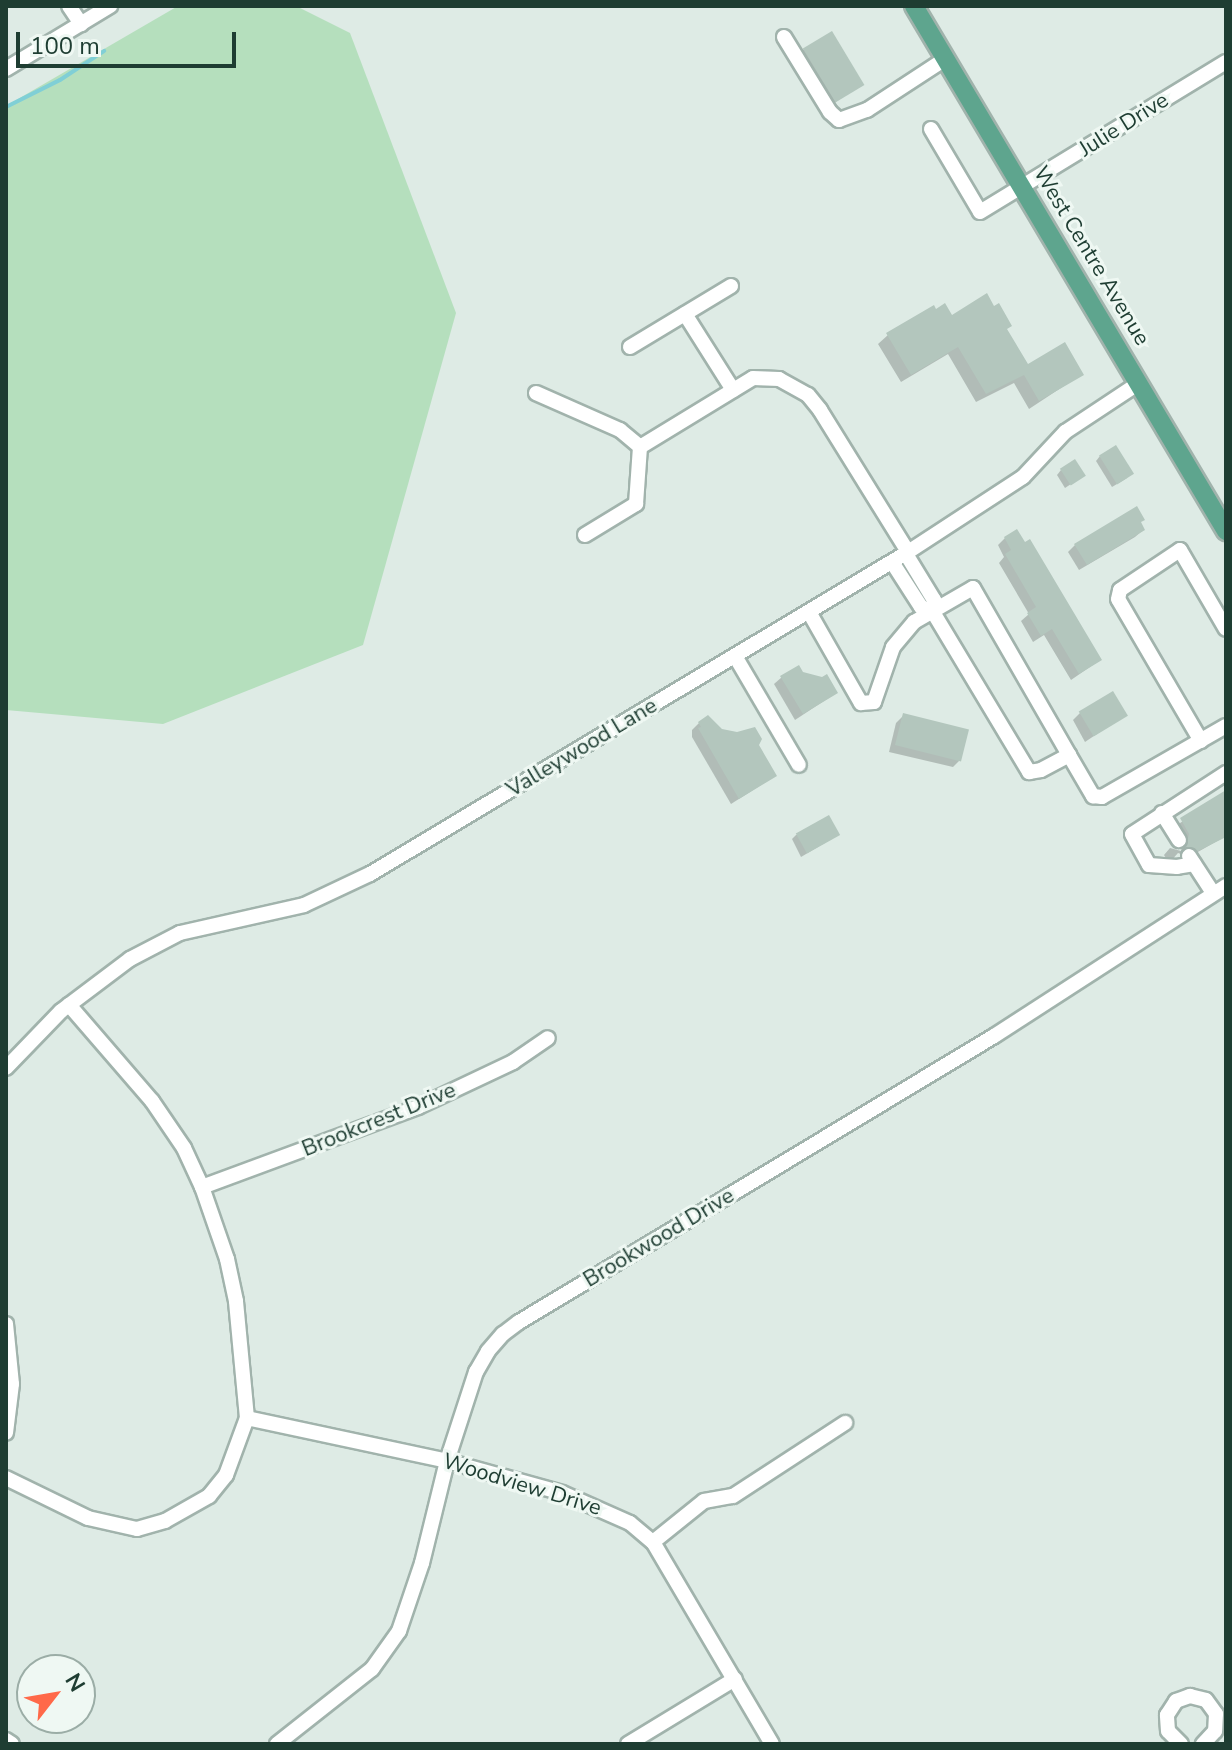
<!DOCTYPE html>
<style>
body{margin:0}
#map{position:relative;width:1232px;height:1750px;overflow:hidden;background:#deebe5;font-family:"Nunito Sans",sans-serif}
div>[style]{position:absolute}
.green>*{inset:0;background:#b5dfbd}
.shadow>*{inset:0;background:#0003}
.stream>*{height:4px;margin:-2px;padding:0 2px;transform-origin:2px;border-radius:2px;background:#80cfd6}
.building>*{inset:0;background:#b3c6bd;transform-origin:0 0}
.roads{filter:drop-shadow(2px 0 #a1b3ac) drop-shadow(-2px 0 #a1b3ac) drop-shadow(0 2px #a1b3ac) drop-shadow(0 -2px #a1b3ac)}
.minor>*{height:14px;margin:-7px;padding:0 7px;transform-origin:7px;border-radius:7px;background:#fff}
.major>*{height:18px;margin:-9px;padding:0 9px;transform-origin:9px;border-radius:9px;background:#5ea58e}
span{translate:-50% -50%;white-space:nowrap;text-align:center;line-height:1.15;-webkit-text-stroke:6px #eff8f3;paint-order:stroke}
.street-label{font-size:22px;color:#1e3d32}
.frame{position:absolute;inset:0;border:8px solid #1e3d32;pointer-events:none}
.north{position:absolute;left:16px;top:1654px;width:80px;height:80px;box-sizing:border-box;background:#eff8f3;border:2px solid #9bada6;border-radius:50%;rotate:59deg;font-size:22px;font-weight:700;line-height:32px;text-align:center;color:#1e3d32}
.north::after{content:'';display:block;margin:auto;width:28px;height:36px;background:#ff6949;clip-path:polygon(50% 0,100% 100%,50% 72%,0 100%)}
.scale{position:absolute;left:16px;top:32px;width:220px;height:36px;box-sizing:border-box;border:4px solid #1e3d32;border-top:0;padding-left:10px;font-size:24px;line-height:28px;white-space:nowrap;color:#1e3d32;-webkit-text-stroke:6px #eff8f3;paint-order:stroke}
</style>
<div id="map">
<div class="green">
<i style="clip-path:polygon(178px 6px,296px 6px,350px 33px,456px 313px,363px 645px,163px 724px,6px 710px,6px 106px)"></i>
</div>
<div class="shadow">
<i style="clip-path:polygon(804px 49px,861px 85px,828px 107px,796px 57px)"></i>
<i style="clip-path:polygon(952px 317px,1006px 330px,1028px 367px,1082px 374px,1029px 409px,1014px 383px,976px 402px,948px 354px,901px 382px,878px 344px,888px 335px)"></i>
<i style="clip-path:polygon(1100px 456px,1127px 478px,1112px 487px,1096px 461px)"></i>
<i style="clip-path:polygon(1061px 470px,1083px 476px,1065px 488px,1057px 475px)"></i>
<i style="clip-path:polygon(1139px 523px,1143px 530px,1135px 537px,1079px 570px,1068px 552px,1075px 545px)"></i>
<i style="clip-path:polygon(1005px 538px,1100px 660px,1071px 680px,1044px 635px,1033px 642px,1021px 621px,1029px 614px,999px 563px,1004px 557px,998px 545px)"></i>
<i style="clip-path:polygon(802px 674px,836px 693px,795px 720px,774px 684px,782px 677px)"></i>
<i style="clip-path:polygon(1080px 713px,1125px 715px,1085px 742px,1073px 720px)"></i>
<i style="clip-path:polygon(903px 716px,960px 760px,953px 767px,889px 752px,896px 723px)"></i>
<i style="clip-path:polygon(699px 723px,756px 745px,775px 776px,731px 804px,692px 737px,692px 730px)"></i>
<i style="clip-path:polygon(1224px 794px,1226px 836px,1189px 857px,1178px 853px,1169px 863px,1164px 855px,1170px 848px,1181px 851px,1183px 842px,1174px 827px)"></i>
<i style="clip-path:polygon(796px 835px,838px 835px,801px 857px,792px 839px)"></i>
</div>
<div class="stream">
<i style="left:6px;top:107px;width:60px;rotate:-26.6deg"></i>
<i style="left:60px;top:80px;width:53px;rotate:-33.4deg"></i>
</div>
<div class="building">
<i style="left:832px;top:31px;width:63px;height:34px;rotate:59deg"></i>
<i style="clip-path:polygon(987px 293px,994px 306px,999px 303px,1012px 326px,1007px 329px,1028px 364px,1065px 342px,1084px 375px,1039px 401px,1024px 375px,986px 394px,958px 347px,911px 375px,886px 333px,934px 305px,936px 309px,945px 303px,952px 315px)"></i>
<i style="left:1116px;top:445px;width:34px;height:20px;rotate:58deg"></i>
<i style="left:1075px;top:459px;width:20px;height:18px;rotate:57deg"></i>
<i style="clip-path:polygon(1137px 506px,1145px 520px,1141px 522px,1145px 530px,1087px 565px,1074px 544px)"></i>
<i style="clip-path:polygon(1017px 529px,1025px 542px,1030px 539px,1102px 660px,1079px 674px,1052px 629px,1041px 636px,1027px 613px,1036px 607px,1005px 554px,1011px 550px,1004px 537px)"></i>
<i style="clip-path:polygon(799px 665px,803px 672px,822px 677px,827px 674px,838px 693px,803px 714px,780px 676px)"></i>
<i style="left:1113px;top:691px;width:29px;height:40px;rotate:59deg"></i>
<i style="left:903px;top:713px;width:68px;height:33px;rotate:14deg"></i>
<i style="clip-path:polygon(708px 715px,722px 729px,737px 732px,755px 727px,762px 739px,759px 745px,777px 776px,739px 799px,698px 728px,701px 727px,698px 722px)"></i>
<i style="clip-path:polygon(1226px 790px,1226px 837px,1198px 851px,1186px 847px,1189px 834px,1180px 818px)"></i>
<i style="left:829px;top:815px;width:23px;height:38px;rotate:61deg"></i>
</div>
<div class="roads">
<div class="minor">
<i style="left:69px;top:6px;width:22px;rotate:56deg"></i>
<i style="left:784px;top:37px;width:88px;rotate:58.5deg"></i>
<i style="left:830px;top:112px;width:12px;rotate:42deg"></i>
<i style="left:839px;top:120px;width:30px;rotate:-20deg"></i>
<i style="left:867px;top:110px;width:93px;rotate:-33.2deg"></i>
<i style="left:6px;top:69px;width:122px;rotate:-31.2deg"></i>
<i style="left:931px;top:129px;width:96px;rotate:59.4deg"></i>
<i style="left:980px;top:212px;width:288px;rotate:-31.4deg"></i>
<i style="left:685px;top:314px;width:90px;rotate:57.7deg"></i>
<i style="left:630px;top:347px;width:118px;rotate:-31.1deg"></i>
<i style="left:536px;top:393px;width:92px;rotate:23.8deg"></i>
<i style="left:620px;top:430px;width:26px;rotate:40deg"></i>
<i style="left:640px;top:447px;width:132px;rotate:-31.4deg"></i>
<i style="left:753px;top:378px;width:26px;rotate:2deg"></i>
<i style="left:779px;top:379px;width:33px;rotate:29deg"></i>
<i style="left:808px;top:395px;width:19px;rotate:51deg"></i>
<i style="left:820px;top:410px;width:167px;rotate:58.2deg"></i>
<i style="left:585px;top:535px;width:60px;rotate:-31.3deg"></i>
<i style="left:636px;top:504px;width:57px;rotate:-86deg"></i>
<i style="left:892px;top:562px;width:54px;rotate:57.2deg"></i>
<i style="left:921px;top:607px;width:13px;rotate:23deg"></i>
<i style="left:933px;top:612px;width:12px;rotate:-85deg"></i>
<i style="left:934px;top:600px;width:54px;rotate:-121.3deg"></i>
<i style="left:809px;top:612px;width:105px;rotate:60.3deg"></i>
<i style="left:861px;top:703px;width:13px;rotate:-4deg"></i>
<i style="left:874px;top:702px;width:58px;rotate:-70.9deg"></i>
<i style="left:893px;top:647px;width:33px;rotate:-50deg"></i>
<i style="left:914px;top:622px;width:68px;rotate:-30deg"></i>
<i style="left:973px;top:588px;width:193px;rotate:60.1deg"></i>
<i style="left:933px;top:612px;width:187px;rotate:59deg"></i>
<i style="left:1029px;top:772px;width:12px;rotate:-9deg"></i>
<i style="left:1041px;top:770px;width:32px;rotate:-28deg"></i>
<i style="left:1069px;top:755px;width:48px;rotate:59.7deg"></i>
<i style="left:1093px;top:796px;width:9px;rotate:6deg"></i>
<i style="left:1102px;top:797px;width:143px;rotate:-29.8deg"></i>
<i style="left:735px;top:656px;width:126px;rotate:59.6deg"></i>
<i style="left:1201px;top:741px;width:164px;rotate:-120.3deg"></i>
<i style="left:1118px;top:599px;width:9px;rotate:-77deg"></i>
<i style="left:1120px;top:590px;width:72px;rotate:-33.7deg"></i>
<i style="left:1180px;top:550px;width:91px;rotate:59.8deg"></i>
<i style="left:1162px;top:813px;width:32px;rotate:58deg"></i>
<i style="left:1189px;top:856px;width:44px;rotate:57deg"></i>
<i style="left:1194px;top:864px;width:17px;rotate:170deg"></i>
<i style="left:1177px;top:867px;width:28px;rotate:-176deg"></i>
<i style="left:1149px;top:865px;width:35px;rotate:-119deg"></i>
<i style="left:1132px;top:834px;width:112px;rotate:-33deg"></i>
<i style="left:6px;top:1068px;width:79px;rotate:-46deg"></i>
<i style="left:61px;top:1011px;width:86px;rotate:-37deg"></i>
<i style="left:130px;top:959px;width:56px;rotate:-27.5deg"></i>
<i style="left:180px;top:933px;width:127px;rotate:-12.7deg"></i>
<i style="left:304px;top:905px;width:73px;rotate:-25.2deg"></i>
<i style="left:370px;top:874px;width:627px;rotate:-30.9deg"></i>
<i style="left:908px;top:552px;width:137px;rotate:-33.1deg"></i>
<i style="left:1023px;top:477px;width:62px;rotate:-47deg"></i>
<i style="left:1065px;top:432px;width:89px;rotate:-33.5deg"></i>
<i style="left:202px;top:1187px;width:230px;rotate:-20.3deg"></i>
<i style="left:418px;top:1107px;width:105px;rotate:-25.3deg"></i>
<i style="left:513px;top:1062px;width:42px;rotate:-34.4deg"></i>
<i style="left:6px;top:1324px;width:60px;rotate:84.3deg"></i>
<i style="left:12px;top:1384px;width:49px;rotate:97deg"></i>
<i style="left:247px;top:1418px;width:205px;rotate:12.1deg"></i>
<i style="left:447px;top:1461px;width:119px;rotate:15.5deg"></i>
<i style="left:562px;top:1493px;width:74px;rotate:23.8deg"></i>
<i style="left:630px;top:1523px;width:30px;rotate:40deg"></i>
<i style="left:653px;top:1542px;width:234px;rotate:59.5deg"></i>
<i style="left:6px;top:1478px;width:91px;rotate:26deg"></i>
<i style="left:88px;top:1518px;width:50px;rotate:12.7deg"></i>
<i style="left:137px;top:1529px;width:29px;rotate:-16deg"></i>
<i style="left:165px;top:1521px;width:51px;rotate:-29.6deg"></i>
<i style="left:209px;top:1496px;width:27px;rotate:-51deg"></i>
<i style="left:226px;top:1475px;width:61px;rotate:-69.8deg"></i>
<i style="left:247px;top:1418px;width:118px;rotate:-95.4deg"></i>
<i style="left:236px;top:1301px;width:43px;rotate:-102.1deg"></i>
<i style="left:227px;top:1259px;width:76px;rotate:-109.1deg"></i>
<i style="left:202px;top:1187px;width:43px;rotate:-114.8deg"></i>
<i style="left:184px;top:1148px;width:57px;rotate:-124.2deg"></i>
<i style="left:152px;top:1101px;width:127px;rotate:-130.8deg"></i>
<i style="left:653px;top:1542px;width:65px;rotate:-38.8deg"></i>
<i style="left:704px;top:1501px;width:29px;rotate:-10deg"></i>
<i style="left:733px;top:1496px;width:134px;rotate:-33.1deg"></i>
<i style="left:6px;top:1740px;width:7px;rotate:34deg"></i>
<i style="left:277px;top:1744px;width:121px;rotate:-38.3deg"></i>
<i style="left:372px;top:1669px;width:47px;rotate:-54.6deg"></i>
<i style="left:399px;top:1631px;width:72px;rotate:-71.3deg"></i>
<i style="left:422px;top:1563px;width:105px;rotate:-76.2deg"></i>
<i style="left:447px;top:1461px;width:94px;rotate:-72deg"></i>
<i style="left:476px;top:1372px;width:24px;rotate:-60deg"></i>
<i style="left:488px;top:1351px;width:23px;rotate:-49deg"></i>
<i style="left:503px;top:1334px;width:20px;rotate:-37deg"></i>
<i style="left:519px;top:1322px;width:554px;rotate:-31.05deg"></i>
<i style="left:994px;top:1036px;width:276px;rotate:-32.9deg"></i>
<i style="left:628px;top:1744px;width:125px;rotate:-31.3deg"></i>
<i style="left:1181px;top:1744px;width:18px;rotate:-135deg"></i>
<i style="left:1168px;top:1731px;width:16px;rotate:-94deg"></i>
<i style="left:1167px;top:1715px;width:17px;rotate:-57deg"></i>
<i style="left:1176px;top:1701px;width:15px;rotate:-20deg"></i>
<i style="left:1190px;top:1696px;width:16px;rotate:14deg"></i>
<i style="left:1206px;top:1700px;width:17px;rotate:54deg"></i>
<i style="left:1216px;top:1714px;width:17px;rotate:93deg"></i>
<i style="left:1215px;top:1731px;width:18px;rotate:133deg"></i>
</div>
<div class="major">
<i style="left:914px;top:6px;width:611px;rotate:59.28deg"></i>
</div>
</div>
<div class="street-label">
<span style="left:1124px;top:125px;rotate:-32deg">Julie Drive</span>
<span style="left:1091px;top:256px;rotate:59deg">West Centre Avenue</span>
<span style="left:582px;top:748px;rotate:-31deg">Valleywood Lane</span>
<span style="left:379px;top:1120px;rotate:-22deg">Brookcrest Drive</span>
<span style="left:659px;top:1238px;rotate:-31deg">Brookwood Drive</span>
<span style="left:522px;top:1485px;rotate:17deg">Woodview Drive</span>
</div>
<div class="frame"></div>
<div class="north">N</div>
<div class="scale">100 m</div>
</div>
